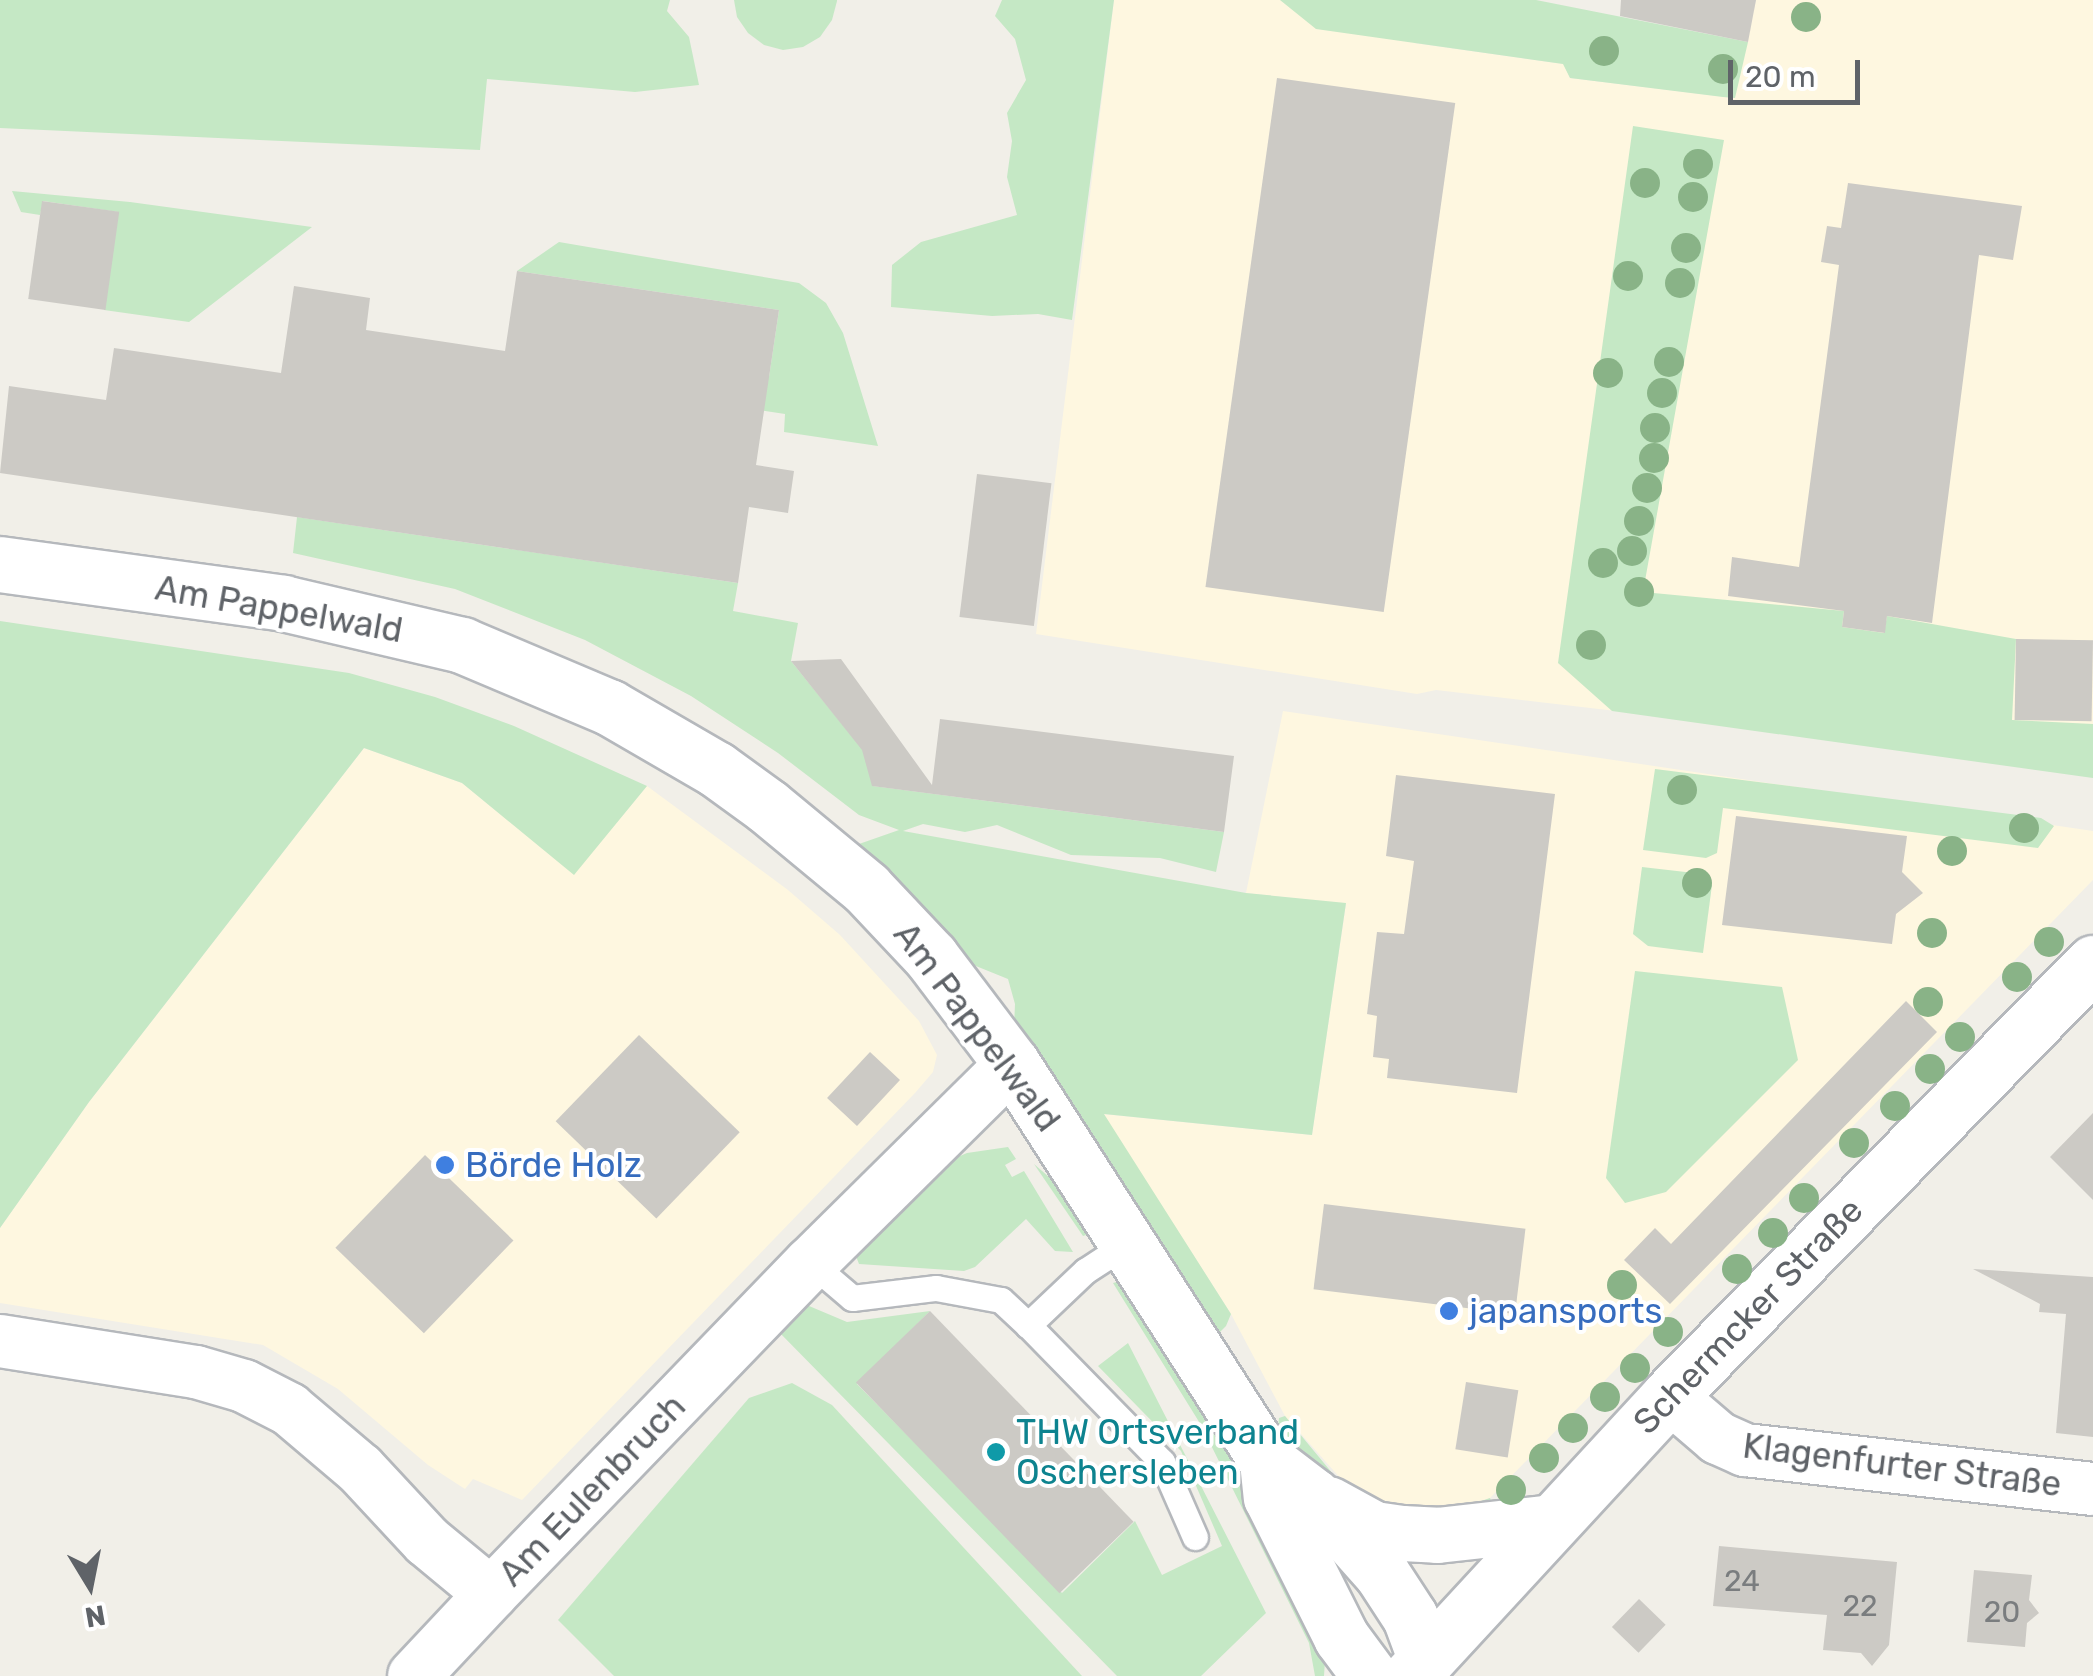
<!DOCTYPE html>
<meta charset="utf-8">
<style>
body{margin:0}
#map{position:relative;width:2093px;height:1676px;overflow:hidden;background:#f1efe8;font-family:Rubik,sans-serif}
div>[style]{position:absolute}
.commercial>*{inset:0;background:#fef7e0}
.green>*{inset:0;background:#c5e8c5}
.building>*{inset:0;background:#cccac5;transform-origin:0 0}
.roads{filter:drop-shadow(2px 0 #b5b8bc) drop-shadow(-2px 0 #b5b8bc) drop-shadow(0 2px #b5b8bc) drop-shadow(0 -2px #b5b8bc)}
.service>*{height:25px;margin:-12.5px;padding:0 12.5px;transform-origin:12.5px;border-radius:12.5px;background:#fff}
.minor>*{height:52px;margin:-26px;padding:0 26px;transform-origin:26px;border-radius:26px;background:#fff}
.tertiary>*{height:55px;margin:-27.5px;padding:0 27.5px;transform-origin:27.5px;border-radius:27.5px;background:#fff}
.secondary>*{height:55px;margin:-27.5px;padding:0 27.5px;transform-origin:27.5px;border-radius:27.5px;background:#fff}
.trees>*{width:30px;height:30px;margin:-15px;border-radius:50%;background:#89b387}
.dots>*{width:28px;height:28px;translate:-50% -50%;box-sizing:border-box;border:5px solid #fff;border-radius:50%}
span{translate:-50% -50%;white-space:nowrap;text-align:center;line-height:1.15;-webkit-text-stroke:8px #fff;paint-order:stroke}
.number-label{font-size:30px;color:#7a7d7f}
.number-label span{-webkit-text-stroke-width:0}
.street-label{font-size:35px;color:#5f6368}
.shop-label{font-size:35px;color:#366cbe}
.left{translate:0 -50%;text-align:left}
.culture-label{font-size:35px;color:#0d838f}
.north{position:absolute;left:40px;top:1536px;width:100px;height:100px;-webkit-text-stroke:8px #fff;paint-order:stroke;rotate:170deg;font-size:28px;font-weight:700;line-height:40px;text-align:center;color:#5f6368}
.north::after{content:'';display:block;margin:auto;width:35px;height:45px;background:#5f6368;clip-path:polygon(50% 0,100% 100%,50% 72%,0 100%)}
.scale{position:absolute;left:1728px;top:60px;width:132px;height:45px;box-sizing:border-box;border:5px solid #5f6368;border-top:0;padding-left:12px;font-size:30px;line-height:35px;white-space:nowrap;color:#5f6368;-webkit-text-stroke:8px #fff;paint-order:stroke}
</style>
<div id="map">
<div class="commercial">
<i style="clip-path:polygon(1114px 0,1421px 0,1414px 43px,1564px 64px,1570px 78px,1734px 98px,1756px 0,2093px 0,2093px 767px,1436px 690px,1417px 694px,1036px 634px)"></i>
<i style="clip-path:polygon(1283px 711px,2093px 831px,2093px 880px,1490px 1498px,1458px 1509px,1403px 1508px,1350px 1489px,1285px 1416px,1231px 1314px,1103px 1114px,1312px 1135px,1346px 904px,1246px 893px)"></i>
<i style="clip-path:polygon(364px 748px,462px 783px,574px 874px,647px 786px,788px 890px,840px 935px,919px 1021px,937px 1055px,933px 1072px,915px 1093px,522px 1500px,473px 1479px,465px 1489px,428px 1465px,338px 1389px,263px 1345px,0 1303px,0 1228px,89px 1102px)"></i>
</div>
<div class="green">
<i style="clip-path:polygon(0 0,670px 0,667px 11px,689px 37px,699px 85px,635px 92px,487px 79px,480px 150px,0 128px)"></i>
<i style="clip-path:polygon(734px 0,837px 0,837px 1px,832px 20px,820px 37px,803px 47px,783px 50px,764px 45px,748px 33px,737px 17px)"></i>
<i style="clip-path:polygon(1002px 0,1114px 0,1072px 320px,1038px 314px,992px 316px,891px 307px,892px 265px,921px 242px,1017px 215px,1007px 177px,1012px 141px,1007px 113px,1026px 80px,1015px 39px,995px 16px)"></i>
<i style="clip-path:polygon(1280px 0,1536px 0,1748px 42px,1735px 98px,1723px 97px,1570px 78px,1563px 64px,1316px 29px)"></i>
<i style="clip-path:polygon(1633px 126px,1724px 140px,1643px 592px,1844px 611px,1842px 627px,1884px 633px,1887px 616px,2016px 639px,2012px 720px,2093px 724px,2093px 778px,1612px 711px,1558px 663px)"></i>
<i style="clip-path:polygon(12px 191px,130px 202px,312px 227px,189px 322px,104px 310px,118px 212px,43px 201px,40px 215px,21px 212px)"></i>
<i style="clip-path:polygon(559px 242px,799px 283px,826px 303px,843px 333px,878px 446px,784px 432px,785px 414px,548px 379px,769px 377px,779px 310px,517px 271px)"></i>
<i style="clip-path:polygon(297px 517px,738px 583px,733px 611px,798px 623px,791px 661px,863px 750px,873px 786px,1224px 832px,1216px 872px,1160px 858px,1071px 855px,997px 825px,965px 832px,923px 824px,903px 831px,1246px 893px,1346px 903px,1312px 1135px,1104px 1114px,1231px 1314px,1226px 1326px,1218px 1334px,1014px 1028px,1015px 1004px,1008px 979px,966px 962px,859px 844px,899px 830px,859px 815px,778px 753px,691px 696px,585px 640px,455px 589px,293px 553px)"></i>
<i style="clip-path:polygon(0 621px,349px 673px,435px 697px,514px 726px,647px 786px,574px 875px,462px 783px,364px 748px,89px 1102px,0 1228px)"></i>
<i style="clip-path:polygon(1655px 769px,2041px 818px,2054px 826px,2038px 848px,1723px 808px,1717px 853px,1706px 858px,1643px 850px)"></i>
<i style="clip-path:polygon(1642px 867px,1703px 874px,1712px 885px,1703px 953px,1648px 946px,1633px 934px)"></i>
<i style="clip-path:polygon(1635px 971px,1782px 987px,1798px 1060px,1666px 1192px,1625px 1203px,1606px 1178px)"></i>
<i style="clip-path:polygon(1008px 1147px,1016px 1159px,1005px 1165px,1012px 1177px,1024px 1171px,1073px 1252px,1055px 1251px,1026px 1219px,975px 1267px,964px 1271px,859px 1264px,854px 1251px,937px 1166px,967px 1153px)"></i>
<i style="clip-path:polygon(1034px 1164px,1065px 1191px,1092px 1233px,1083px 1236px)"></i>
<i style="clip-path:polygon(1125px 1280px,1211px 1419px,1312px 1625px,1325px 1660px,1324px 1676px,1315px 1676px,1309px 1643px,1201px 1425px,1113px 1283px)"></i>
<i style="clip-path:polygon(802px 1303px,847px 1322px,930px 1311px,857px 1384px,1062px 1593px,1135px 1521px,1162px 1575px,1222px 1546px,1181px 1451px,1098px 1366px,1128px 1343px,1266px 1613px,1201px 1676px,1117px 1676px,777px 1330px)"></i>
<i style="clip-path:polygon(792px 1383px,832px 1405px,1082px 1676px,614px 1676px,558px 1620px,749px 1398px)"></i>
<i style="clip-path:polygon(1285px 1416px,1333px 1474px,1350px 1489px,1376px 1501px,1403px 1508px,1458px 1509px,1490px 1498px,1493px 1505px,1428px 1518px,1328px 1486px,1278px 1427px,1279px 1418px)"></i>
</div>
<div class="building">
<i style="clip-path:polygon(1621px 0,1756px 0,1748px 42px,1620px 16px)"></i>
<i style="left:1277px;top:78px;width:180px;height:514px;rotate:8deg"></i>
<i style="clip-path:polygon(1848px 183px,2022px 206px,2013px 260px,1979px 255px,1932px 623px,1887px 616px,1885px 633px,1842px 627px,1844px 611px,1728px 596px,1732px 557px,1799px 567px,1839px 265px,1821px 262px,1827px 226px,1841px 228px)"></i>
<i style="left:42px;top:201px;width:78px;height:99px;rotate:8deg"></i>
<i style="clip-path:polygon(517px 271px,779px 310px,756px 465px,794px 471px,788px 513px,749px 507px,738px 583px,0 473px,9px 386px,106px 400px,114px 348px,281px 373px,294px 286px,370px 298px,366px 330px,505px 351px)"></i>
<i style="left:977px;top:474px;width:75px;height:144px;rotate:7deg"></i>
<i style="left:2016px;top:639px;width:77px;height:81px;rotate:1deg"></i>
<i style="clip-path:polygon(841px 659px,932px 785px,940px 719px,1234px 756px,1224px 832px,872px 786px,862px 750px,791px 661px)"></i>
<i style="clip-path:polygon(1396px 775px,1555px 794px,1517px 1093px,1387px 1078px,1389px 1059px,1373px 1057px,1377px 1016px,1367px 1014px,1377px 932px,1404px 934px,1414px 861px,1386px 856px)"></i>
<i style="clip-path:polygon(1736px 816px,1907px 836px,1902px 872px,1923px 893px,1896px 914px,1892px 944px,1722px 925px)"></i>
<i style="clip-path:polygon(1906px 1001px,1937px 1032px,1670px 1304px,1624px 1260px,1655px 1228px,1671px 1244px)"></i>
<i style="left:639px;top:1035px;width:140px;height:120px;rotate:44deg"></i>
<i style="left:870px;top:1052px;width:41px;height:63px;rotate:43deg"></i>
<i style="clip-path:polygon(2093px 1113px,2093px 1200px,2050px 1157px)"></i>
<i style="left:425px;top:1155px;width:123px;height:129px;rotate:44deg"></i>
<i style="left:1324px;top:1204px;width:203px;height:86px;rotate:7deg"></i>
<i style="clip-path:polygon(1973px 1269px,2093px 1277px,2093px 1437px,2056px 1433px,2066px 1314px,2039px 1312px,2040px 1304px)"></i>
<i style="left:930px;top:1311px;width:293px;height:103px;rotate:46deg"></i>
<i style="left:1466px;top:1382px;width:53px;height:68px;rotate:9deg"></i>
<i style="clip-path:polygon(1719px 1546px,1897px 1562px,1889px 1645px,1872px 1666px,1861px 1653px,1823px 1650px,1827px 1615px,1713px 1606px)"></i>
<i style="clip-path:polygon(1974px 1570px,2032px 1575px,2029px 1600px,2039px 1613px,2027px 1623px,2025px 1647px,1967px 1642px)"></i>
<i style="left:1639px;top:1599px;width:37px;height:39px;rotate:44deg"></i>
</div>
<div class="roads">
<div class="service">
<i style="left:1128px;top:1243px;width:51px;rotate:146.9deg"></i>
<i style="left:1085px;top:1271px;width:79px;rotate:136.5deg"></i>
<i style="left:1028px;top:1325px;width:192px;rotate:45.6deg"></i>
<i style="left:1162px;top:1462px;width:82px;rotate:66.3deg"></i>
<i style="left:811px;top:1263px;width:54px;rotate:40.5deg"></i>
<i style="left:852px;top:1298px;width:85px;rotate:-6.8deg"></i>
<i style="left:936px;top:1288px;width:66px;rotate:10.5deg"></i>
<i style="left:1001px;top:1300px;width:37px;rotate:43deg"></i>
</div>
<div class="minor">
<i style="left:0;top:1341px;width:198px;rotate:9deg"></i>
<i style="left:196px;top:1372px;width:50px;rotate:16.3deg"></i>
<i style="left:244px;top:1386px;width:51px;rotate:27.1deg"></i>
<i style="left:289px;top:1409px;width:93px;rotate:40.2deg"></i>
<i style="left:360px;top:1469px;width:98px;rotate:47.1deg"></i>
<i style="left:427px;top:1541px;width:83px;rotate:39.6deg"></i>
<i style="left:491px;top:1594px;width:460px;rotate:-46deg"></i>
<i style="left:811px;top:1263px;width:283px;rotate:-44.7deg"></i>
<i style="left:1669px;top:1396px;width:65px;rotate:40.6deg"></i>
<i style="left:1718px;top:1438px;width:30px;rotate:24deg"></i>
<i style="left:1745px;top:1450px;width:350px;rotate:6.4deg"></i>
<i style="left:414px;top:1676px;width:112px;rotate:-46.8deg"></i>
</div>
<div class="tertiary">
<i style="left:0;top:564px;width:286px;rotate:7.8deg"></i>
<i style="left:283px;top:603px;width:184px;rotate:13.2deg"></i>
<i style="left:462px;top:645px;width:160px;rotate:22.9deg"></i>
<i style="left:609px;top:707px;width:124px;rotate:30.1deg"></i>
<i style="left:716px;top:769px;width:63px;rotate:36deg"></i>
<i style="left:767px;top:806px;width:129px;rotate:39.6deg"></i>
<i style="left:866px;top:888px;width:95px;rotate:46.7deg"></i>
<i style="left:931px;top:957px;width:134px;rotate:52.9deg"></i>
<i style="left:1012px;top:1064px;width:472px;rotate:57.3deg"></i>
<i style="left:1267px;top:1461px;width:58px;rotate:37.3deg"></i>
<i style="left:1313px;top:1496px;width:104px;rotate:48.5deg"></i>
<i style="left:1382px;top:1574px;width:51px;rotate:56.9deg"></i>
<i style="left:1410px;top:1617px;width:46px;rotate:69.6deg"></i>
<i style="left:1267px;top:1461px;width:36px;rotate:84deg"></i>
<i style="left:1271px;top:1497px;width:157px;rotate:63.4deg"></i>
<i style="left:1341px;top:1637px;width:49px;rotate:53.4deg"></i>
<i style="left:1328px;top:1504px;width:52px;rotate:28.5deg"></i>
<i style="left:1374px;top:1529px;width:28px;rotate:8deg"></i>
<i style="left:1402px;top:1533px;width:35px;rotate:3deg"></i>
<i style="left:1437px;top:1535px;width:116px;rotate:-6.4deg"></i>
</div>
<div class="secondary">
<i style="left:1411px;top:1676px;width:381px;rotate:-47.3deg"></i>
<i style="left:1669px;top:1396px;width:606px;rotate:-45.6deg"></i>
</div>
</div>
<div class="trees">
<i style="left:1806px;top:17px"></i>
<i style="left:1604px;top:51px"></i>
<i style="left:1723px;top:69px"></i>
<i style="left:1698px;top:164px"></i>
<i style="left:1645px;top:183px"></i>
<i style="left:1693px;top:197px"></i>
<i style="left:1686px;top:248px"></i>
<i style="left:1628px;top:276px"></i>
<i style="left:1680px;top:283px"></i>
<i style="left:1669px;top:362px"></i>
<i style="left:1608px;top:373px"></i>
<i style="left:1662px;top:393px"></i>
<i style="left:1655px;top:428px"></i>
<i style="left:1654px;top:458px"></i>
<i style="left:1647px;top:488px"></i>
<i style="left:1639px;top:521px"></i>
<i style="left:1632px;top:551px"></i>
<i style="left:1603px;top:563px"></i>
<i style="left:1639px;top:592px"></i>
<i style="left:1591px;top:645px"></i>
<i style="left:1682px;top:790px"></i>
<i style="left:2024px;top:828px"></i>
<i style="left:1952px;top:851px"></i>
<i style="left:1697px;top:883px"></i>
<i style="left:1932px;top:933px"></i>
<i style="left:2049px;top:942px"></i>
<i style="left:2017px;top:977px"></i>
<i style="left:1928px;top:1002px"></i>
<i style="left:1960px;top:1037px"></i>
<i style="left:1930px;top:1069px"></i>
<i style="left:1895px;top:1106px"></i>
<i style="left:1854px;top:1143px"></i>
<i style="left:1804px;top:1198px"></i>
<i style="left:1773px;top:1233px"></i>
<i style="left:1737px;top:1269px"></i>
<i style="left:1622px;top:1285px"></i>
<i style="left:1668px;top:1332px"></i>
<i style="left:1635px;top:1368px"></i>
<i style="left:1605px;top:1397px"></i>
<i style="left:1573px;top:1428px"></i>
<i style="left:1544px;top:1458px"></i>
<i style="left:1511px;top:1490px"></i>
</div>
<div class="dots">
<i style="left:445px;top:1165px;background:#3f7fe0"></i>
<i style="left:1449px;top:1311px;background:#3f7fe0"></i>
<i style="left:996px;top:1452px;background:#0f9aa8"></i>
</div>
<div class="number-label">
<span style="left:1742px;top:1581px">24</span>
<span style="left:1860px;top:1606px">22</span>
<span style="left:2002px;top:1612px">20</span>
</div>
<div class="street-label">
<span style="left:279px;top:609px;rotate:10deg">Am Pappelwald</span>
<span style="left:977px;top:1027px;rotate:53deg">Am Pappelwald</span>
<span style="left:1748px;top:1316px;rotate:-46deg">Schermcker Straße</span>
<span style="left:1902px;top:1465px;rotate:7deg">Klagenfurter Straße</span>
<span style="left:592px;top:1490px;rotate:-46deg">Am Eulenbruch</span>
</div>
<div class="shop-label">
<span class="left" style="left:465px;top:1165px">Börde Holz</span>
<span class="left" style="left:1469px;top:1311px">japansports</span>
</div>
<div class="culture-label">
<span class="left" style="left:1016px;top:1452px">THW Ortsverband<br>Oschersleben</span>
</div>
<div class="north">N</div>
<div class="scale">20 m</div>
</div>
